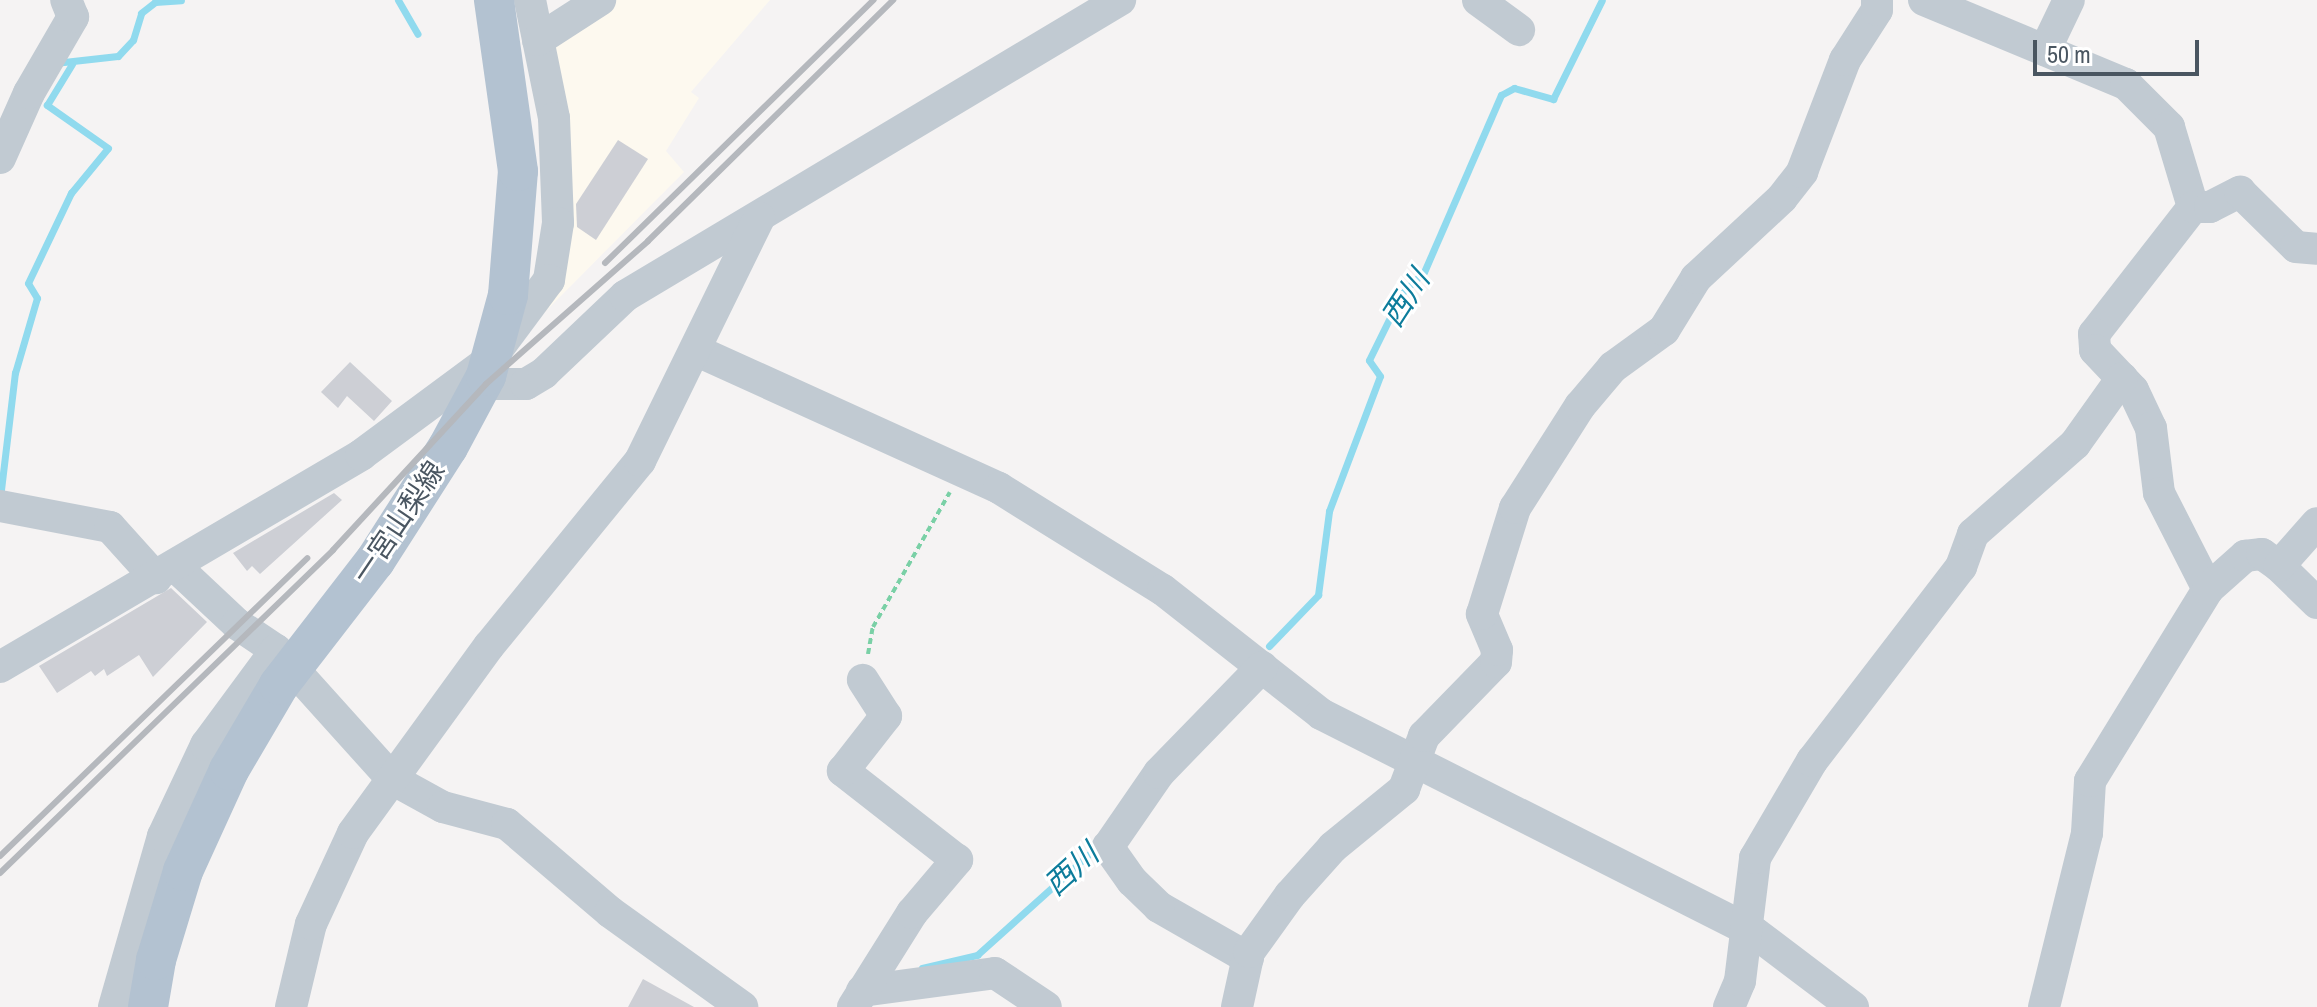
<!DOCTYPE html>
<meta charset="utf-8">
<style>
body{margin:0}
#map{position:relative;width:2317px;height:1007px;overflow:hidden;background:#f5f3f3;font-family:"Archivo Narrow","Noto Sans JP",sans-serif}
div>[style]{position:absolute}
.commercial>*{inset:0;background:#fdf9ef}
.stream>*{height:7px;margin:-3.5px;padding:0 3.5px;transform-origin:3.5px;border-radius:3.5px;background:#90daee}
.building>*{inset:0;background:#cdcfd5}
.path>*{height:4px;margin-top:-2px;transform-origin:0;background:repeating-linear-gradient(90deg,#7ad0a6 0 6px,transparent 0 10px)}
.minor>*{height:32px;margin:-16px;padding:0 16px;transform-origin:16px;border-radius:16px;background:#c1cad2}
.major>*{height:40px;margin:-20px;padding:0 20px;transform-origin:20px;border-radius:20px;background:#b3c2d1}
.rail>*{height:6px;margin:-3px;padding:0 3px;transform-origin:3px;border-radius:3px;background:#b5b8bd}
span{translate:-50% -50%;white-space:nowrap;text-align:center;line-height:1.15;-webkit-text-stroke:6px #fff;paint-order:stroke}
.street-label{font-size:28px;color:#4a5661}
.water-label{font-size:30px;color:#0c7c9b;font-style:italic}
.scale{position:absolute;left:2033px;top:40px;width:166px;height:36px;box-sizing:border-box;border:4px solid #4a5661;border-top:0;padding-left:10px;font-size:24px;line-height:28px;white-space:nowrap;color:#4a5661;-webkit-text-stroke:6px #fff;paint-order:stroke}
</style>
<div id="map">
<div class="commercial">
<i style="clip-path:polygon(600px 0,770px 0,691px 92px,699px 98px,666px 151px,684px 172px,539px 318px,549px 280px,538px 40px)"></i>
</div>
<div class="stream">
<i style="left:398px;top:0;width:39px;rotate:60deg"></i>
<i style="left:55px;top:63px;width:63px;rotate:-6.3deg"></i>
<i style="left:118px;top:56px;width:22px;rotate:-47deg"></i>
<i style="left:133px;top:40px;width:28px;rotate:-73deg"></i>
<i style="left:141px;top:13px;width:18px;rotate:-38deg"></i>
<i style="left:155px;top:2px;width:26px;rotate:-4deg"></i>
<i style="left:0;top:498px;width:126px;rotate:-83.2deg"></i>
<i style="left:15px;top:373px;width:78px;rotate:-73.7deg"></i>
<i style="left:37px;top:298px;width:17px;rotate:-121deg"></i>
<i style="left:28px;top:283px;width:100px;rotate:-64.5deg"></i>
<i style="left:71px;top:193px;width:58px;rotate:-50.6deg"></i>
<i style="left:108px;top:148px;width:75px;rotate:-144.8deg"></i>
<i style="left:47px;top:105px;width:48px;rotate:-58.6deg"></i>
<i style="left:1269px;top:646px;width:71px;rotate:-46.1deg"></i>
<i style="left:1318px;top:595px;width:85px;rotate:-82.5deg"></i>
<i style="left:1329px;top:511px;width:144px;rotate:-69.3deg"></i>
<i style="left:1380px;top:376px;width:19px;rotate:-125deg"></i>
<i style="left:1369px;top:360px;width:75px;rotate:-63.8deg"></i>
<i style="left:1402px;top:293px;width:30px;rotate:-44deg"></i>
<i style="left:1424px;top:272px;width:193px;rotate:-66.5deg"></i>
<i style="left:1501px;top:95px;width:15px;rotate:-28deg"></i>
<i style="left:1514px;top:88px;width:41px;rotate:15.8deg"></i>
<i style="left:1553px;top:99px;width:110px;rotate:-63.7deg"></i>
<i style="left:922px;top:968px;width:57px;rotate:-13.3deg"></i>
<i style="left:977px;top:955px;width:164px;rotate:-42deg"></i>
</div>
<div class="building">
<i style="clip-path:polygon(618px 140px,648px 159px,596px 240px,577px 227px,576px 204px)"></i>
<i style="clip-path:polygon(350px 362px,392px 401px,374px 421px,347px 396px,338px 408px,321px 392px)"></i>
<i style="clip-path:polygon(334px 493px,342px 500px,260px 574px,252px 566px,247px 571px,233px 553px)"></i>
<i style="clip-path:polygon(171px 588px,207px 622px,153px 677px,139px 655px,107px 676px,104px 669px,95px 676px,91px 671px,57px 693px,39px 666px)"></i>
<i style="clip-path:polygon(643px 979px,694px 1007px,628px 1007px)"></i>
</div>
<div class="path">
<i style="left:868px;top:654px;width:27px;rotate:-80deg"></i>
<i style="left:873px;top:627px;width:155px;rotate:-60.3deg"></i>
</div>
<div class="minor">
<i style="left:530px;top:0;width:120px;rotate:78.5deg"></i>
<i style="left:554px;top:118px;width:105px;rotate:87.8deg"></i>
<i style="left:558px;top:223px;width:58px;rotate:99deg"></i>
<i style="left:549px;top:280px;width:126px;rotate:126.6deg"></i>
<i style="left:474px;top:381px;width:12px;rotate:14deg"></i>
<i style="left:486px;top:384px;width:40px"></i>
<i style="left:526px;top:384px;width:21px;rotate:-31deg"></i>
<i style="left:544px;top:373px;width:112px;rotate:-43.5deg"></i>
<i style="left:625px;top:296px;width:577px;rotate:-30.88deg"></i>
<i style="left:1478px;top:0;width:51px;rotate:36.2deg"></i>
<i style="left:1924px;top:0;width:219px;rotate:22.6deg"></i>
<i style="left:2126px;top:84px;width:61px;rotate:45deg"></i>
<i style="left:2169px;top:127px;width:84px;rotate:73.3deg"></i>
<i style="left:2193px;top:207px;width:161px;rotate:127.9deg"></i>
<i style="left:2094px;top:334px;width:16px;rotate:86deg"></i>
<i style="left:2095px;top:350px;width:55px;rotate:46.5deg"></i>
<i style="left:2133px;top:390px;width:42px;rotate:64.7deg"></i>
<i style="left:2151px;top:428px;width:65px;rotate:83deg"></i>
<i style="left:2159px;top:493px;width:108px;rotate:63deg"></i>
<i style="left:538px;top:40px;width:74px;rotate:-32.8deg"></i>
<i style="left:2045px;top:50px;width:55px;rotate:-64.4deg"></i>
<i style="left:0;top:158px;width:71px;rotate:-66deg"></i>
<i style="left:29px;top:93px;width:88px;rotate:-59.9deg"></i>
<i style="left:73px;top:17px;width:18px;rotate:-112deg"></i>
<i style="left:2193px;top:207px;width:17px"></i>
<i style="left:2210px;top:207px;width:34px;rotate:-27deg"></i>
<i style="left:2240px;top:192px;width:78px;rotate:44.5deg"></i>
<i style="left:2296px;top:247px;width:21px;rotate:5deg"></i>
<i style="left:695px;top:350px;width:334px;rotate:24.4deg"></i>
<i style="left:999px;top:488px;width:193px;rotate:31.9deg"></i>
<i style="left:1163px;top:590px;width:201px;rotate:38.1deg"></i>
<i style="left:1321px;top:714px;width:486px;rotate:26.8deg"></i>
<i style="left:1755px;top:933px;width:123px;rotate:37.1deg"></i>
<i style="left:0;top:506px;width:112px;rotate:10.8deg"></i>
<i style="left:110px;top:527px;width:69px;rotate:48deg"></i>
<i style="left:175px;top:566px;width:85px;rotate:43.1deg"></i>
<i style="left:237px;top:624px;width:47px;rotate:33.7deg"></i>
<i style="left:276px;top:650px;width:173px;rotate:48deg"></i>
<i style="left:392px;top:779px;width:58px;rotate:28.8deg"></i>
<i style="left:443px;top:807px;width:66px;rotate:14.9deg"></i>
<i style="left:507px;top:824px;width:135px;rotate:40.5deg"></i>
<i style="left:610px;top:912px;width:163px;rotate:35.7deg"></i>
<i style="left:2279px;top:566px;width:53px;rotate:44.2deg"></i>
<i style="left:0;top:667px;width:419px;rotate:-30.4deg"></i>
<i style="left:361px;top:455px;width:158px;rotate:-36.5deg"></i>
<i style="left:1248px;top:958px;width:103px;rotate:-150.2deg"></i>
<i style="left:1159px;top:907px;width:37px;rotate:-136deg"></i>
<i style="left:1132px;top:881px;width:42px;rotate:-125.2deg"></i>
<i style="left:1108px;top:847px;width:90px;rotate:-55.4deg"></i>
<i style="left:1159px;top:773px;width:148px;rotate:-45.8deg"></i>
<i style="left:862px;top:991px;width:134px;rotate:-7.7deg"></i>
<i style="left:995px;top:973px;width:61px;rotate:33.7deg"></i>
<i style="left:114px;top:1007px;width:178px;rotate:-74deg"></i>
<i style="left:163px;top:836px;width:101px;rotate:-64.7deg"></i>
<i style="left:206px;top:745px;width:118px;rotate:-53.6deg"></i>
<i style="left:291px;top:1007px;width:85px;rotate:-76.5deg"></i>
<i style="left:311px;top:924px;width:100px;rotate:-65.2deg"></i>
<i style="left:353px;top:833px;width:231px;rotate:-54deg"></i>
<i style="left:489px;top:646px;width:239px;rotate:-50.8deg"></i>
<i style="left:640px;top:461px;width:271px;rotate:-63.9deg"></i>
<i style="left:853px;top:1007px;width:111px;rotate:-57.9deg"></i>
<i style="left:912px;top:913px;width:70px;rotate:-49.7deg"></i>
<i style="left:957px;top:860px;width:145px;rotate:-142deg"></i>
<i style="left:843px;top:771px;width:70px;rotate:-52deg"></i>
<i style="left:886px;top:716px;width:43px;rotate:-122.6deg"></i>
<i style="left:1237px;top:1007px;width:56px;rotate:-77.7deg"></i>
<i style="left:1249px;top:952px;width:70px;rotate:-54.3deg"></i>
<i style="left:1290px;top:895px;width:64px;rotate:-48.1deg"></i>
<i style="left:1333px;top:847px;width:92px;rotate:-39.2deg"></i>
<i style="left:1404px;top:789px;width:57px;rotate:-69.3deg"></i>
<i style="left:1424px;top:736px;width:103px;rotate:-45.8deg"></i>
<i style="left:1496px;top:662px;width:12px;rotate:-85deg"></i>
<i style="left:1497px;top:650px;width:39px;rotate:-113deg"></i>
<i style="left:1482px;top:614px;width:111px;rotate:-72.7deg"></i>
<i style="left:1515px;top:508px;width:121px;rotate:-57.5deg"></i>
<i style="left:1580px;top:406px;width:51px;rotate:-49.8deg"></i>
<i style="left:1613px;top:367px;width:63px;rotate:-36deg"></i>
<i style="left:1664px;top:330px;width:61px;rotate:-58.4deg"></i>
<i style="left:1696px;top:278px;width:117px;rotate:-42.9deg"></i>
<i style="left:1782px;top:198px;width:33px;rotate:-52deg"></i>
<i style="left:1802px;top:172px;width:120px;rotate:-69deg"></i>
<i style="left:1845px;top:60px;width:59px;rotate:-57.4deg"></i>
<i style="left:1877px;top:10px;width:10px;rotate:-90deg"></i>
<i style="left:1729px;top:1007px;width:28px;rotate:-67deg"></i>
<i style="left:1740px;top:981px;width:124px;rotate:-83deg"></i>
<i style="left:1755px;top:858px;width:113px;rotate:-59.6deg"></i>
<i style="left:1812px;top:761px;width:245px;rotate:-52.5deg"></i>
<i style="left:1961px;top:567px;width:35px;rotate:-70deg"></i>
<i style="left:1973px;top:534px;width:136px;rotate:-41.4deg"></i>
<i style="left:2075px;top:444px;width:81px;rotate:-54.5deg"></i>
<i style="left:2044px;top:1007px;width:179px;rotate:-76.1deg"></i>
<i style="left:2087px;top:833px;width:52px;rotate:-86.7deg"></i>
<i style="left:2090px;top:781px;width:225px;rotate:-58.4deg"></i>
<i style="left:2208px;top:589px;width:50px;rotate:-41.7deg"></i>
<i style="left:2245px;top:556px;width:17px;rotate:-7deg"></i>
<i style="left:2262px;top:554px;width:21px;rotate:35deg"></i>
<i style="left:2279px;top:566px;width:57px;rotate:-48.5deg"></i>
</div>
<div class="major">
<i style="left:148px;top:1007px;width:48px;rotate:-80.3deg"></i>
<i style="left:156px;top:960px;width:93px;rotate:-73.1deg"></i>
<i style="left:183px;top:871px;width:111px;rotate:-65.5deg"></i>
<i style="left:229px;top:770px;width:99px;rotate:-59.5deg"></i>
<i style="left:279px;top:685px;width:157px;rotate:-52.3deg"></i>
<i style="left:375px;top:561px;width:135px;rotate:-57.4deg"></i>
<i style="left:448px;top:447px;width:81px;rotate:-61.8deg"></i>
<i style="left:486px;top:376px;width:84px;rotate:-74.8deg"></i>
<i style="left:508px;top:295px;width:124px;rotate:-85.4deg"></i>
<i style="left:518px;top:171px;width:173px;rotate:-98deg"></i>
</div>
<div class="rail">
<i style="left:605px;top:263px;width:376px;rotate:-44.4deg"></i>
<i style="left:0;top:856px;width:428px;rotate:-44.1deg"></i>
<i style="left:0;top:873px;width:464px;rotate:-44.1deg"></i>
<i style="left:333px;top:550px;width:226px;rotate:-47.3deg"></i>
<i style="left:486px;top:384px;width:216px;rotate:-41.4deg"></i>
<i style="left:648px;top:241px;width:344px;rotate:-44.5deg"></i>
</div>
<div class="street-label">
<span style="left:398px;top:522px;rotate:-56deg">一宮山梨線</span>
</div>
<div class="water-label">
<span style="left:1405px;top:298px;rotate:-57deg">西川</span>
<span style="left:1071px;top:869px;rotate:-42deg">西川</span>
</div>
<div class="scale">50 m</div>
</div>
